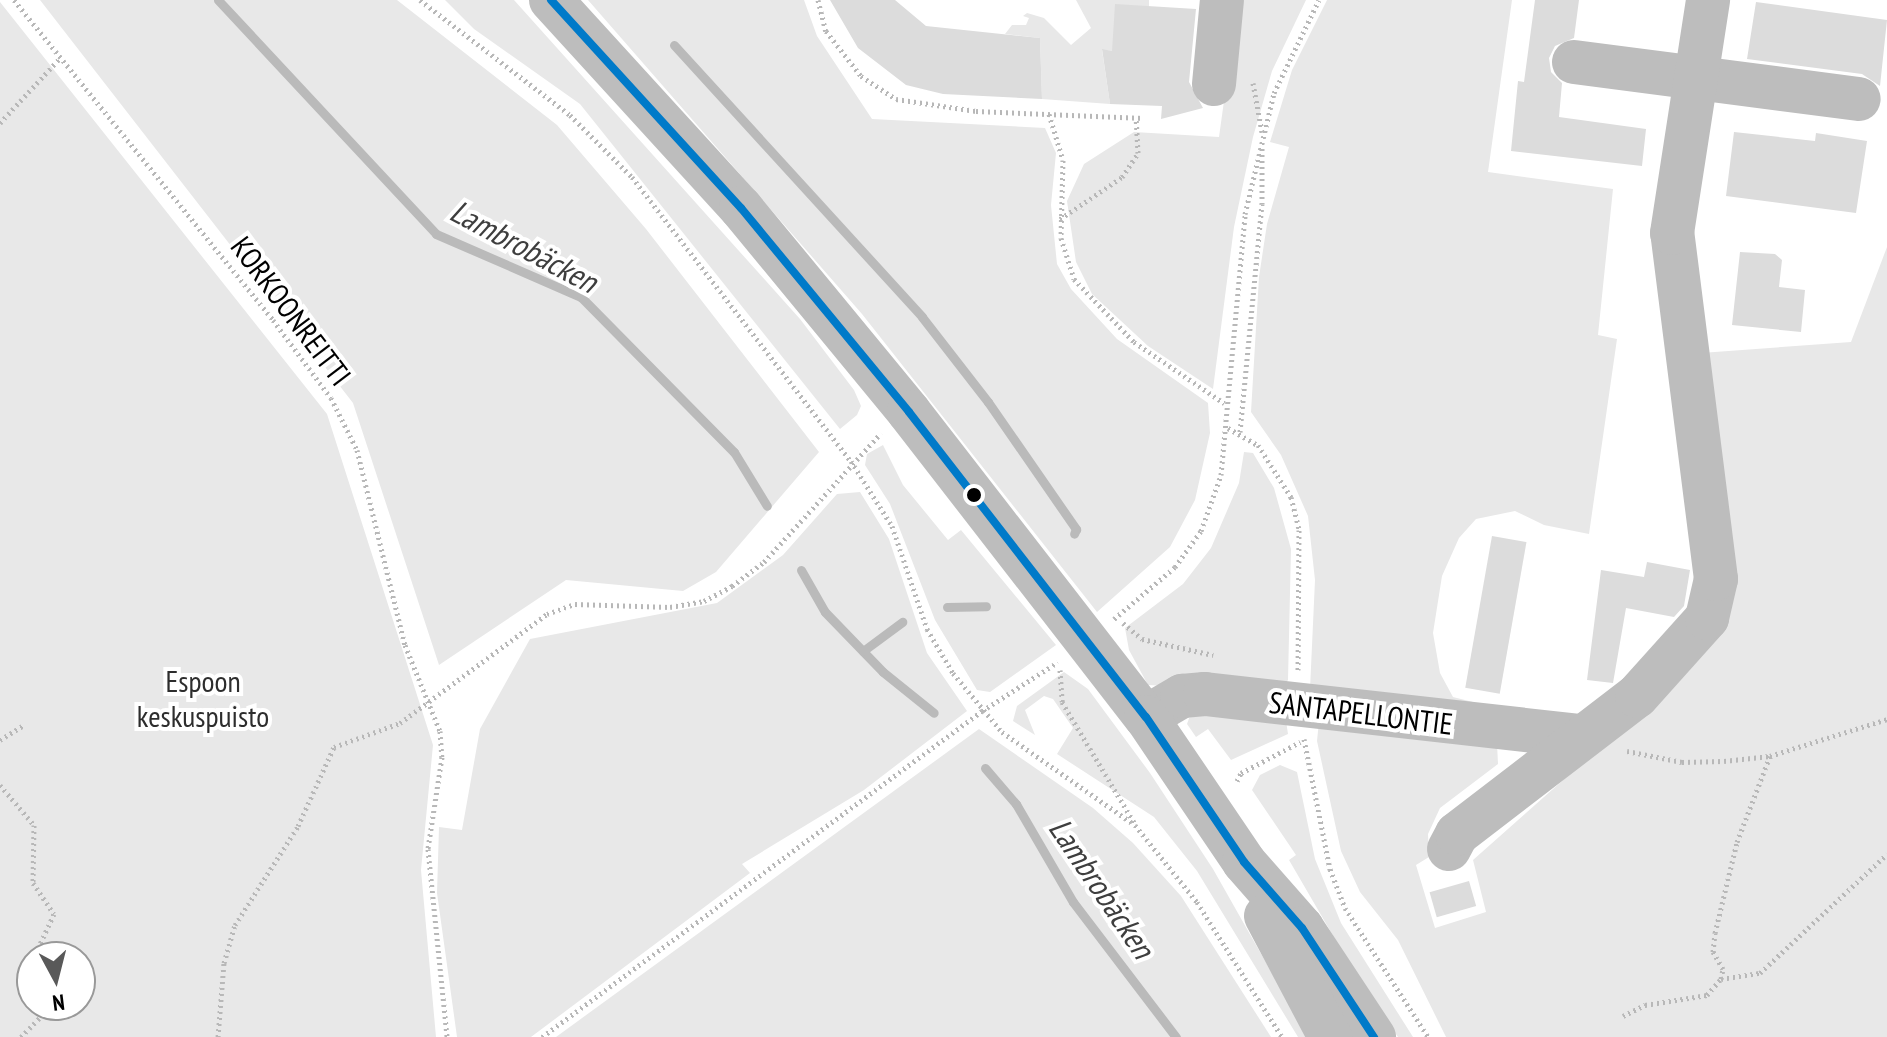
<!DOCTYPE html>
<meta charset="utf-8">
<style>
body{margin:0}
#map{position:relative;width:1887px;height:1037px;overflow:hidden;background:#fff;font-family:"PT Sans Narrow",sans-serif}
div>[style]{position:absolute}
.green>*{inset:0;background:#e8e8e8}
.stream>*{height:9px;margin:-4.5px;padding:0 4.5px;transform-origin:4.5px;border-radius:4.5px;background:#bababa}
.building>*{inset:0;background:#dcdcdc;transform-origin:0 0}
.path>*{height:5px;margin-top:-2.5px;transform-origin:0;background:repeating-linear-gradient(90deg,#b8b8b8 0 2px,transparent 0 6px)}
.minor>*{height:44px;margin:-22px;padding:0 22px;transform-origin:22px;border-radius:22px;background:#bdbdbd}
.major>*{height:44px;margin:-22px;padding:0 22px;transform-origin:22px;border-radius:22px;background:#bdbdbd}
.bus-1>*{height:8px;margin:-4px;padding:0 4px;transform-origin:4px;border-radius:4px;background:#007ac9}
.dots>*{width:22px;height:22px;translate:-50% -50%;box-sizing:border-box;border:4px solid #fff;border-radius:50%}
span{translate:-50% -50%;white-space:nowrap;text-align:center;line-height:1.15;-webkit-text-stroke:8px #fff;paint-order:stroke}
.street-label{font-size:30px;color:#000}
.park-label{font-size:30px;color:#2d2d2d}
.water-label{font-size:32px;color:#3e3e3e;font-style:italic}
.north{position:absolute;left:16px;top:941px;width:80px;height:80px;box-sizing:border-box;background:#fff;border:2px solid #999;border-radius:50%;rotate:173deg;font-size:22px;font-weight:700;line-height:32px;text-align:center;color:#000}
.north::after{content:'';display:block;margin:auto;width:28px;height:36px;background:#595959;clip-path:polygon(50% 0,100% 100%,50% 72%,0 100%)}
</style>
<div id="map">
<div class="green">
<i style="clip-path:polygon(40px 0,397px 0,557px 125px,646px 229px,819px 452px,716px 572px,683px 591px,566px 580px,439px 665px,353px 403px)"></i>
<i style="clip-path:polygon(445px 0,514px 0,800px 319px,854px 390px,861px 406px,857px 415px,840px 429px,580px 104px,474px 29px)"></i>
<i style="clip-path:polygon(588px 0,804px 0,817px 36px,872px 119px,1045px 128px,1056px 153px,1051px 205px,1057px 264px,1071px 289px,1117px 339px,1208px 403px,1210px 433px,1195px 500px,1170px 547px,1097px 612px,862px 314px)"></i>
<i style="clip-path:polygon(1076px 0,1149px 0,1149px 6px,1112px 51px,1102px 50px,1110px 104px,1042px 99px,1040px 38px,1005px 34px,1012px 25px,1026px 25px,1029px 18px,1023px 16px,1027px 13px,1044px 18px,1071px 45px,1091px 28px)"></i>
<i style="clip-path:polygon(1238px 0,1306px 0,1272px 71px,1253px 137px,1234px 227px,1213px 389px,1148px 346px,1092px 294px,1076px 262px,1067px 201px,1084px 164px,1134px 132px,1219px 137px)"></i>
<i style="clip-path:polygon(1327px 0,1512px 0,1488px 172px,1613px 189px,1598px 335px,1617px 339px,1589px 534px,1544px 525px,1515px 511px,1476px 519px,1459px 538px,1442px 576px,1433px 633px,1440px 673px,1453px 697px,1473px 702px,1466px 713px,1310px 689px,1315px 580px,1308px 516px,1281px 455px,1251px 412px,1259px 277px,1267px 224px,1289px 147px,1270px 142px,1292px 70px)"></i>
<i style="clip-path:polygon(evenodd,0 2px,327px 414px,433px 745px,421px 870px,436px 1037px,0 1037px,0 2px,80px 957px,80px 1005px,32px 1005px,32px 957px,80px 957px)"></i>
<i style="clip-path:polygon(1887px 247px,1887px 1037px,1446px 1037px,1398px 940px,1360px 892px,1341px 851px,1317px 741px,1319px 721px,1497px 743px,1498px 764px,1440px 808px,1428px 834px,1429px 857px,1416px 865px,1435px 928px,1486px 912px,1473px 860px,1668px 687px,1717px 627px,1701px 353px,1851px 342px)"></i>
<i style="clip-path:polygon(883px 445px,903px 485px,948px 540px,961px 530px,1056px 645px,990px 692px,977px 690px,935px 620px,890px 504px,865px 465px,867px 454px)"></i>
<i style="clip-path:polygon(1244px 452px,1253px 453px,1274px 488px,1291px 549px,1288px 680px,1280px 692px,1148px 685px,1129px 650px,1125px 628px,1183px 584px,1211px 548px,1239px 483px)"></i>
<i style="clip-path:polygon(860px 492px,889px 539px,927px 653px,967px 711px,864px 790px,742px 864px,750px 873px,531px 1037px,457px 1037px,437px 893px,439px 827px,462px 830px,480px 729px,530px 639px,717px 603px,783px 555px,837px 494px)"></i>
<i style="clip-path:polygon(1064px 672px,1088px 689px,1150px 773px,1213px 869px,1308px 1037px,1298px 1037px,1197px 871px,1154px 817px,1057px 754px,1073px 728px,1053px 699px,1044px 696px,1025px 710px,1035px 735px,1013px 721px,1017px 706px)"></i>
<i style="clip-path:polygon(1192px 710px,1286px 721px,1288px 734px,1231px 760px,1208px 729px,1196px 737px,1187px 724px)"></i>
<i style="clip-path:polygon(979px 729px,1093px 808px,1133px 843px,1181px 896px,1271px 1037px,556px 1037px)"></i>
<i style="clip-path:polygon(1280px 765px,1297px 772px,1315px 859px,1341px 923px,1413px 1037px,1398px 1037px,1360px 982px,1289px 860px,1296px 855px,1252px 790px,1260px 775px)"></i>
</div>
<div class="stream">
<i style="left:218px;top:0;width:320px;rotate:47deg"></i>
<i style="left:436px;top:234px;width:158px;rotate:23.5deg"></i>
<i style="left:581px;top:297px;width:218px;rotate:45.4deg"></i>
<i style="left:734px;top:452px;width:63px;rotate:58.6deg"></i>
<i style="left:674px;top:45px;width:368px;rotate:47.6deg"></i>
<i style="left:922px;top:317px;width:108px;rotate:52.2deg"></i>
<i style="left:988px;top:402px;width:155px;rotate:55.3deg"></i>
<i style="left:1076px;top:529px;width:5px;rotate:112deg"></i>
<i style="left:801px;top:570px;width:48px;rotate:60.3deg"></i>
<i style="left:825px;top:612px;width:83px;rotate:46deg"></i>
<i style="left:883px;top:672px;width:65px;rotate:38.8deg"></i>
<i style="left:947px;top:607px;width:39px;rotate:-1deg"></i>
<i style="left:863px;top:651px;width:49px;rotate:-36.6deg"></i>
<i style="left:985px;top:768px;width:48px;rotate:49.3deg"></i>
<i style="left:1016px;top:804px;width:113px;rotate:59.8deg"></i>
<i style="left:1073px;top:902px;width:170px;rotate:52.7deg"></i>
</div>
<div class="building">
<i style="clip-path:polygon(830px 0,895px 0,926px 26px,1040px 38px,1042px 99px,943px 94px,906px 85px,858px 48px)"></i>
<i style="clip-path:polygon(1535px 0,1579px 0,1574px 38px,1555px 46px,1549px 58px,1551px 72px,1562px 83px,1559px 117px,1646px 129px,1642px 166px,1511px 151px,1518px 81px,1524px 82px)"></i>
<i style="clip-path:polygon(1756px 2px,1887px 20px,1880px 86px,1862px 74px,1747px 59px)"></i>
<i style="clip-path:polygon(1115px 4px,1196px 9px,1189px 82px,1203px 108px,1161px 119px,1162px 106px,1110px 104px,1102px 49px,1112px 51px)"></i>
<i style="clip-path:polygon(1734px 132px,1815px 141px,1816px 133px,1867px 141px,1856px 213px,1726px 196px)"></i>
<i style="clip-path:polygon(1740px 252px,1775px 254px,1782px 260px,1779px 287px,1805px 290px,1801px 332px,1732px 325px)"></i>
<i style="left:1492px;top:536px;width:35px;height:154px;rotate:10deg"></i>
<i style="clip-path:polygon(1647px 562px,1690px 570px,1684px 606px,1674px 617px,1626px 608px,1613px 683px,1587px 680px,1601px 570px,1644px 577px)"></i>
<i style="left:1469px;top:881px;width:26px;height:41px;rotate:74deg"></i>
</div>
<div class="path">
<i style="left:14px;top:0;width:412px;rotate:51deg"></i>
<i style="left:273px;top:320px;width:97px;rotate:53.4deg"></i>
<i style="left:331px;top:398px;width:58px;rotate:63.4deg"></i>
<i style="left:357px;top:450px;width:201px;rotate:76.2deg"></i>
<i style="left:405px;top:645px;width:93px;rotate:67.9deg"></i>
<i style="left:440px;top:731px;width:26px;rotate:86deg"></i>
<i style="left:442px;top:757px;width:93px;rotate:98.7deg"></i>
<i style="left:428px;top:849px;width:189px;rotate:84.2deg"></i>
<i style="left:420px;top:0;width:189px;rotate:37.5deg"></i>
<i style="left:570px;top:115px;width:88px;rotate:45deg"></i>
<i style="left:632px;top:177px;width:359px;rotate:52.4deg"></i>
<i style="left:851px;top:461px;width:77px;rotate:57.8deg"></i>
<i style="left:892px;top:526px;width:109px;rotate:71.2deg"></i>
<i style="left:927px;top:629px;width:51px;rotate:59.4deg"></i>
<i style="left:953px;top:673px;width:77px;rotate:50.3deg"></i>
<i style="left:1002px;top:732px;width:162px;rotate:35deg"></i>
<i style="left:1135px;top:825px;width:99px;rotate:51.2deg"></i>
<i style="left:1197px;top:902px;width:160px;rotate:57.8deg"></i>
<i style="left:818px;top:0;width:32px;rotate:76deg"></i>
<i style="left:826px;top:31px;width:57px;rotate:52.1deg"></i>
<i style="left:861px;top:76px;width:42px;rotate:33.3deg"></i>
<i style="left:896px;top:99px;width:81px;rotate:8.5deg"></i>
<i style="left:976px;top:111px;width:168px;rotate:2.4deg"></i>
<i style="left:1253px;top:83px;width:50px;rotate:79.6deg"></i>
<i style="left:1049px;top:114px;width:48px;rotate:73.1deg"></i>
<i style="left:1063px;top:160px;width:78px;rotate:91.5deg"></i>
<i style="left:1061px;top:238px;width:43px;rotate:72.4deg"></i>
<i style="left:1074px;top:279px;width:87px;rotate:46.4deg"></i>
<i style="left:1134px;top:342px;width:109px;rotate:34.1deg"></i>
<i style="left:0;top:123px;width:88px;rotate:-47.3deg"></i>
<i style="left:1060px;top:219px;width:75px;rotate:-34.1deg"></i>
<i style="left:1122px;top:177px;width:29px;rotate:-56deg"></i>
<i style="left:1138px;top:153px;width:35px;rotate:-93deg"></i>
<i style="left:1228px;top:428px;width:34px;rotate:30deg"></i>
<i style="left:1258px;top:445px;width:62px;rotate:57.6deg"></i>
<i style="left:1291px;top:497px;width:34px;rotate:76deg"></i>
<i style="left:1299px;top:530px;width:140px;rotate:90.4deg"></i>
<i style="left:1240px;top:432px;width:229px;rotate:-84.5deg"></i>
<i style="left:1262px;top:204px;width:58px;rotate:-90deg"></i>
<i style="left:1114px;top:619px;width:80px;rotate:-40.4deg"></i>
<i style="left:1175px;top:567px;width:44px;rotate:-54.2deg"></i>
<i style="left:1201px;top:531px;width:59px;rotate:-70.3deg"></i>
<i style="left:1221px;top:475px;width:262px;rotate:-84.7deg"></i>
<i style="left:1245px;top:214px;width:124px;rotate:-76.5deg"></i>
<i style="left:1274px;top:93px;width:103px;rotate:-64.2deg"></i>
<i style="left:1123px;top:623px;width:25px;rotate:40deg"></i>
<i style="left:1142px;top:639px;width:73px;rotate:12.7deg"></i>
<i style="left:1060px;top:670px;width:32px;rotate:86deg"></i>
<i style="left:1062px;top:702px;width:142px;rotate:59.1deg"></i>
<i style="left:1304px;top:739px;width:133px;rotate:78.7deg"></i>
<i style="left:1330px;top:869px;width:42px;rotate:69deg"></i>
<i style="left:1345px;top:908px;width:153px;rotate:57.2deg"></i>
<i style="left:0;top:740px;width:28px;rotate:-32deg"></i>
<i style="left:1627px;top:751px;width:56px;rotate:11.3deg"></i>
<i style="left:1682px;top:762px;width:42px;rotate:-1.4deg"></i>
<i style="left:1724px;top:761px;width:46px;rotate:-6.2deg"></i>
<i style="left:1770px;top:756px;width:123px;rotate:-17.5deg"></i>
<i style="left:1237px;top:781px;width:9px;rotate:-63deg"></i>
<i style="left:1241px;top:773px;width:67px;rotate:-27.7deg"></i>
<i style="left:0;top:785px;width:52px;rotate:49.6deg"></i>
<i style="left:34px;top:825px;width:58px;rotate:91deg"></i>
<i style="left:33px;top:883px;width:37px;rotate:56deg"></i>
<i style="left:54px;top:914px;width:47px;rotate:114.9deg"></i>
<i style="left:32px;top:961px;width:2px;rotate:90deg"></i>
<i style="left:1721px;top:979px;width:39px;rotate:-9deg"></i>
<i style="left:1760px;top:973px;width:174px;rotate:-43.1deg"></i>
<i style="left:1623px;top:1016px;width:25px;rotate:-27deg"></i>
<i style="left:1645px;top:1005px;width:63px;rotate:-9.2deg"></i>
<i style="left:1707px;top:995px;width:21px;rotate:-49deg"></i>
<i style="left:1721px;top:979px;width:10px;rotate:-79deg"></i>
<i style="left:1723px;top:969px;width:20px;rotate:-120deg"></i>
<i style="left:1713px;top:952px;width:19px;rotate:-84deg"></i>
<i style="left:1715px;top:933px;width:94px;rotate:-76.4deg"></i>
<i style="left:1737px;top:842px;width:92px;rotate:-69deg"></i>
<i style="left:21px;top:1037px;width:45px;rotate:-45.9deg"></i>
<i style="left:218px;top:1037px;width:74px;rotate:-85.4deg"></i>
<i style="left:224px;top:963px;width:40px;rotate:-74deg"></i>
<i style="left:235px;top:925px;width:117px;rotate:-57.5deg"></i>
<i style="left:298px;top:826px;width:87px;rotate:-65.5deg"></i>
<i style="left:334px;top:747px;width:70px;rotate:-20deg"></i>
<i style="left:400px;top:723px;width:183px;rotate:-36.6deg"></i>
<i style="left:547px;top:614px;width:30px;rotate:-20deg"></i>
<i style="left:575px;top:604px;width:95px;rotate:1.8deg"></i>
<i style="left:670px;top:607px;width:35px;rotate:-10deg"></i>
<i style="left:704px;top:601px;width:32px;rotate:-28deg"></i>
<i style="left:732px;top:586px;width:40px;rotate:-37deg"></i>
<i style="left:764px;top:562px;width:174px;rotate:-47.8deg"></i>
<i style="left:542px;top:1037px;width:548px;rotate:-36.54deg"></i>
<i style="left:982px;top:711px;width:90px;rotate:-32.8deg"></i>
</div>
<div class="minor">
<i style="left:1574px;top:62px;width:287px;rotate:7.4deg"></i>
<i style="left:1214px;top:84px;width:84px;rotate:-84.6deg"></i>
<i style="left:1146px;top:717px;width:42px;rotate:-30.3deg"></i>
<i style="left:1182px;top:696px;width:23px;rotate:-5deg"></i>
<i style="left:1205px;top:694px;width:378px;rotate:6.4deg"></i>
<i style="left:1449px;top:849px;width:17px;rotate:-62deg"></i>
<i style="left:1457px;top:834px;width:227px;rotate:-37.5deg"></i>
<i style="left:1637px;top:696px;width:105px;rotate:-48.1deg"></i>
<i style="left:1707px;top:618px;width:40px;rotate:-77deg"></i>
<i style="left:1716px;top:579px;width:349px;rotate:-97.2deg"></i>
<i style="left:1672px;top:233px;width:236px;rotate:-81.2deg"></i>
</div>
<div class="major">
<i style="left:551px;top:0;width:282px;rotate:47.6deg"></i>
<i style="left:741px;top:208px;width:264px;rotate:50.5deg"></i>
<i style="left:909px;top:412px;width:386px;rotate:52.2deg"></i>
<i style="left:1146px;top:717px;width:175px;rotate:55.9deg"></i>
<i style="left:1244px;top:862px;width:88px;rotate:48.7deg"></i>
<i style="left:1302px;top:928px;width:131px;rotate:56.6deg"></i>
<i style="left:1266px;top:916px;width:137px;rotate:62.1deg"></i>
</div>
<div class="bus-1">
<i style="left:551px;top:0;width:282px;rotate:47.6deg"></i>
<i style="left:741px;top:208px;width:264px;rotate:50.5deg"></i>
<i style="left:909px;top:412px;width:386px;rotate:52.2deg"></i>
<i style="left:1146px;top:717px;width:175px;rotate:55.9deg"></i>
<i style="left:1244px;top:862px;width:88px;rotate:48.7deg"></i>
<i style="left:1302px;top:928px;width:131px;rotate:56.6deg"></i>
</div>
<div class="dots">
<i style="left:974px;top:495px;background:#000"></i>
</div>
<div class="street-label">
<span style="left:291px;top:311px;rotate:53deg">KORKOONREITTI</span>
<span style="left:1361px;top:713px;rotate:7deg">SANTAPELLONTIE</span>
</div>
<div class="park-label">
<span style="left:203px;top:698px">Espoon<br>keskuspuisto</span>
</div>
<div class="water-label">
<span style="left:524px;top:246px;rotate:28deg">Lambrobäcken</span>
<span style="left:1102px;top:888px;rotate:56deg">Lambrobäcken</span>
</div>
<div class="north">N</div>
</div>
